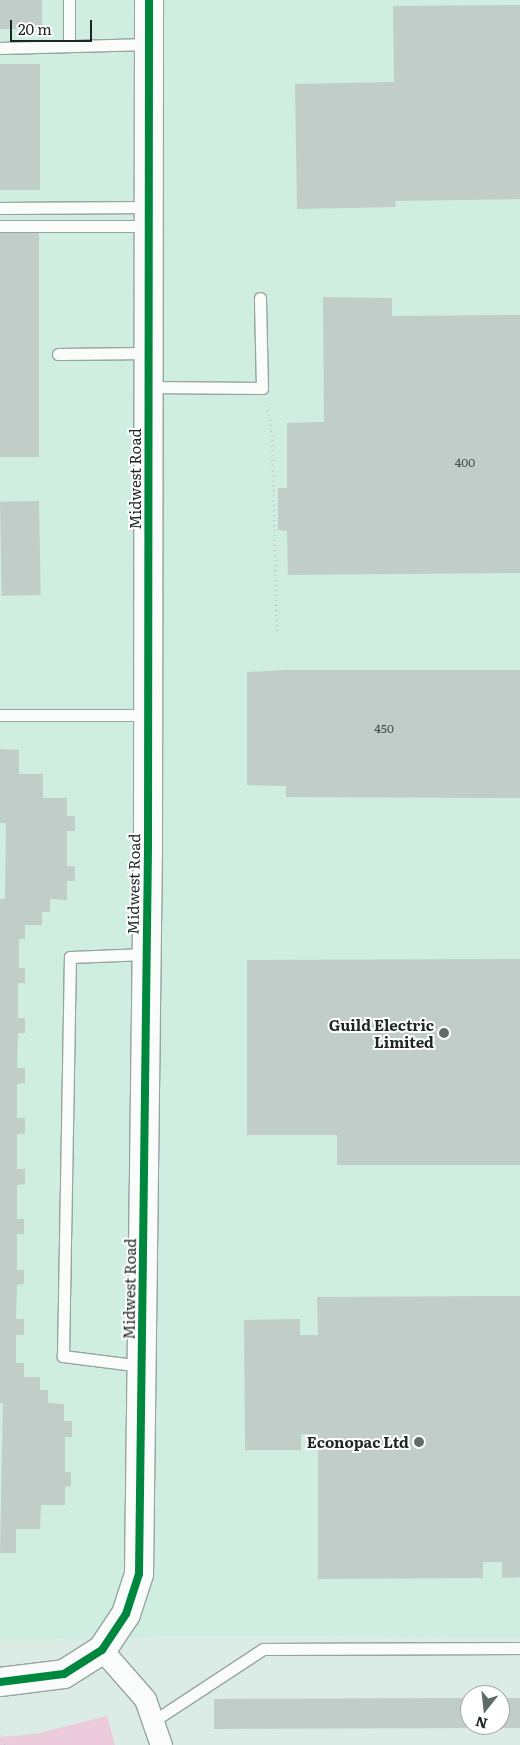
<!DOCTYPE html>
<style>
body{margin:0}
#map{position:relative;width:520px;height:1745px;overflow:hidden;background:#dbece6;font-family:Literata,serif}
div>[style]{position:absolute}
.built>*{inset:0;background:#d0ede2}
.green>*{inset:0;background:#ecccdc}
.building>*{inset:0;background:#c0cdc8;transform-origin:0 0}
.path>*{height:3px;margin-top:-1.5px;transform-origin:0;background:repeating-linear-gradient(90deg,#c7ccca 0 1px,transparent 0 5px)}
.roads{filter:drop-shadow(1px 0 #97a49f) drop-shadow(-1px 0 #97a49f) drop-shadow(0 1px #97a49f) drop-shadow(0 -1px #97a49f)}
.lane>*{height:11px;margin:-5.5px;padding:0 5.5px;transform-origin:5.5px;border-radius:5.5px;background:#fafcfb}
.street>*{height:21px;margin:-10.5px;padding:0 10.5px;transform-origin:10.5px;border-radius:10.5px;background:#fafcfb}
.secondary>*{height:28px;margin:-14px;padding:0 14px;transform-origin:14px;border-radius:14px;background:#fafcfb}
.cycleway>*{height:8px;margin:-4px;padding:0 4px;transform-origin:4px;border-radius:4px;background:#00873e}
.dots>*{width:14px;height:14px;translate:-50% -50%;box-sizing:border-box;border:2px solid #fff;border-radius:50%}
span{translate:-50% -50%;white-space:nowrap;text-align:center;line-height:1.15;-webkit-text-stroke:4px #fff;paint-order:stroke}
.number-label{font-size:12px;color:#45504c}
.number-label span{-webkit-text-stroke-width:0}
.street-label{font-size:15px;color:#1c2723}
.poi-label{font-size:15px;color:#1c2723;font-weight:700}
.right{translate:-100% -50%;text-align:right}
.north{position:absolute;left:460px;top:1685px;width:50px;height:50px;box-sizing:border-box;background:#fff;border:1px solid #a4a9a7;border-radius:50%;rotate:196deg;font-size:14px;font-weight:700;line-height:20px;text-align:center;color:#1c2723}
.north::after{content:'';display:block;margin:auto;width:18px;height:22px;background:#5f6c67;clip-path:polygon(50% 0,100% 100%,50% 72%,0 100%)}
.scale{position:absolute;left:10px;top:20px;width:82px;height:22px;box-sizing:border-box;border:2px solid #1c2723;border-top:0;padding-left:6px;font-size:15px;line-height:18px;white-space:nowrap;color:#1c2723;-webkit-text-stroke:4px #fff;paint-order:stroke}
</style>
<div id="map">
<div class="built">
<i style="clip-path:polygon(0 0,520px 0,520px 1637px,176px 1636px,0 1641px)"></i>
</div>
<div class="green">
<i style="clip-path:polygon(107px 1716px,115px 1745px,0 1745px,0 1737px,35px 1734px)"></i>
</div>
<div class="building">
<i style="left:0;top:0;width:42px;height:29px"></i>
<i style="clip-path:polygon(520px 5px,520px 199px,395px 201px,396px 207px,297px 209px,295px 84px,394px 82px,393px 6px)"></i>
<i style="left:40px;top:64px;width:126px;height:40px;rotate:90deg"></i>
<i style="left:0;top:233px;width:39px;height:224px"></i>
<i style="clip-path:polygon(323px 297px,392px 298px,392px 316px,520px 315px,520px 573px,288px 575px,287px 531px,278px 530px,278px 488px,287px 488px,287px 423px,324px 422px)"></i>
<i style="left:39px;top:501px;width:94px;height:39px;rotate:89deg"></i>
<i style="clip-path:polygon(286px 670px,520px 670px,520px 798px,286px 797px,286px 786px,247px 785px,247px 672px)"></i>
<i style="clip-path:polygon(0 749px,19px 750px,19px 774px,43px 774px,43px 798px,67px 798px,67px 816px,75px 816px,75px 831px,67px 831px,67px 866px,75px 866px,75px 881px,67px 881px,67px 900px,50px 899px,50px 912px,42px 912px,42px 925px,25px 925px,25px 939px,19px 939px,19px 968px,25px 968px,25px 983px,18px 983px,18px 1018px,25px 1018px,25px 1033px,18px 1033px,17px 1068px,25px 1068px,25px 1083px,17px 1084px,17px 1118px,25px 1118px,25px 1134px,17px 1134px,17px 1169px,25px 1169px,25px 1184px,17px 1185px,17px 1219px,24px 1219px,24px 1234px,17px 1234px,17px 1270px,24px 1270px,24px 1284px,17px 1285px,16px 1319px,24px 1319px,24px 1335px,16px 1335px,16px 1363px,24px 1363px,24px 1377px,40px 1377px,40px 1390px,48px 1390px,48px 1403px,64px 1404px,64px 1421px,72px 1421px,72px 1437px,65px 1437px,65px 1472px,71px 1472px,71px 1486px,65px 1487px,65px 1505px,41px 1505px,40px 1529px,16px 1529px,16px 1553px,0 1553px,3px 1403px,0 1403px,0 899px,5px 899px,6px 823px,0 823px)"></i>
<i style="clip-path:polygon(520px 959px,520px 1165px,337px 1165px,337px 1135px,247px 1135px,247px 960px)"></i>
<i style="clip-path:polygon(520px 1296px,520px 1577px,502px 1578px,502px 1562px,483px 1562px,483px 1578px,318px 1579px,318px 1434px,301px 1434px,301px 1450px,245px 1450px,244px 1320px,300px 1319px,300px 1335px,318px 1335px,317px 1297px)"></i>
<i style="clip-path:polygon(470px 1698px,470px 1725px,500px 1725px,500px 1698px,520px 1698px,520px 1728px,214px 1729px,214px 1699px)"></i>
</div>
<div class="path">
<i style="left:266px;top:405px;width:26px;rotate:77deg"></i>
<i style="left:272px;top:430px;width:201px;rotate:88.6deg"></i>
<i style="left:0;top:1735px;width:11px;rotate:68deg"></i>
</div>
<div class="roads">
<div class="lane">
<i style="left:69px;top:0;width:46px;rotate:90deg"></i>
<i style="left:0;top:48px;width:149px;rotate:-1.5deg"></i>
<i style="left:0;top:208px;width:149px;rotate:-0.4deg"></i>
<i style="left:0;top:226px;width:149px"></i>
<i style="left:58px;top:354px;width:91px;rotate:-0.6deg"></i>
<i style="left:149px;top:387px;width:113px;rotate:0.5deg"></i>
<i style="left:262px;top:388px;width:90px;rotate:-91.3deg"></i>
<i style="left:0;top:715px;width:148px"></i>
<i style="left:142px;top:1366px;width:80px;rotate:-172.8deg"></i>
<i style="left:63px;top:1356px;width:399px;rotate:-89deg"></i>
<i style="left:70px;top:957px;width:76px;rotate:-2.3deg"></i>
<i style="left:155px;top:1720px;width:129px;rotate:-33.3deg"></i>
<i style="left:263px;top:1649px;width:257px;rotate:-0.2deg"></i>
</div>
<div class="street">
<i style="left:102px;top:1650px;width:65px;rotate:48.7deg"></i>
<i style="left:145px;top:1699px;width:49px;rotate:70.8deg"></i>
</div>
<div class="secondary">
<i style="left:0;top:1682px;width:64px;rotate:-7.1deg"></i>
<i style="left:64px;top:1674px;width:45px;rotate:-32.3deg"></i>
<i style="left:102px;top:1650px;width:43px;rotate:-56.3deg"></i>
<i style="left:126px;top:1614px;width:42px;rotate:-72deg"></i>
<i style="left:139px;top:1574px;width:729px;rotate:-89.29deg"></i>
<i style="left:148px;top:845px;width:845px;rotate:-89.93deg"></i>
</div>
</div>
<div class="cycleway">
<i style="left:0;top:1682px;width:64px;rotate:-7.1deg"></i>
<i style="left:64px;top:1674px;width:45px;rotate:-32.3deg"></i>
<i style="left:102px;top:1650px;width:43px;rotate:-56.3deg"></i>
<i style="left:126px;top:1614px;width:42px;rotate:-72deg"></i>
<i style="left:139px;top:1574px;width:729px;rotate:-89.29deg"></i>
<i style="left:148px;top:845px;width:845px;rotate:-89.93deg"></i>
</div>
<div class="dots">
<i style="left:444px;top:1033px;background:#5f6c67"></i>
<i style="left:419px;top:1442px;background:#5f6c67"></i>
</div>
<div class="number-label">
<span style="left:465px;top:463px">400</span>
<span style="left:384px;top:729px">450</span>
</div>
<div class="street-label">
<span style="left:135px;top:479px;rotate:-90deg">Midwest Road</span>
<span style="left:133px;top:884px;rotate:-89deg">Midwest Road</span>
<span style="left:129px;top:1289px;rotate:-89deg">Midwest Road</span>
</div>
<div class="poi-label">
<span class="right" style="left:434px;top:1033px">Guild Electric<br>Limited</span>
<span class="right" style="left:409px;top:1442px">Econopac Ltd</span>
</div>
<div class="north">N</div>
<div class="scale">20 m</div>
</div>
